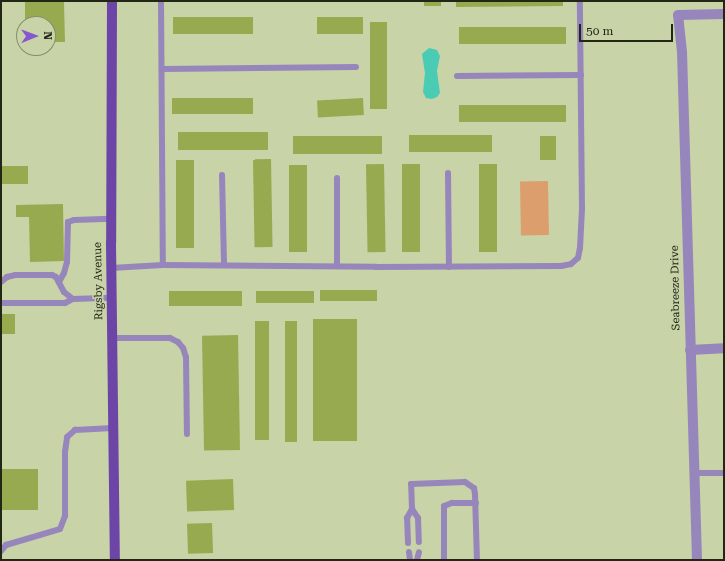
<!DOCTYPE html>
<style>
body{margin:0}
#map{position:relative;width:725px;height:561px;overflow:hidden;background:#c8d3a8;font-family:"Roboto Serif",serif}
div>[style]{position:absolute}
.green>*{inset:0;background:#dc9e6d;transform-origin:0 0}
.water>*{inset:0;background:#49cbb4}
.building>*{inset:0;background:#98aa50;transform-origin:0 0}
.lane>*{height:6px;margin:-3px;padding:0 3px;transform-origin:3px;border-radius:3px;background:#9786bb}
.street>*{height:10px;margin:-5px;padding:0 5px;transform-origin:5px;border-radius:5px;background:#9786bb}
.primary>*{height:10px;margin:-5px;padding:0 5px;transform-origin:5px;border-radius:5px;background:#6c45a7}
span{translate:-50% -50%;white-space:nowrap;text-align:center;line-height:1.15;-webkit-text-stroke:3px #c8d3a8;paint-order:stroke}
.street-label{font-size:11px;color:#222615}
.frame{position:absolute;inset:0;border:2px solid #222615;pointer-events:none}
.north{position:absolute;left:16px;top:16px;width:40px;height:40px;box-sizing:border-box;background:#c8d3a8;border:1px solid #868e6d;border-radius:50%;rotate:89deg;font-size:11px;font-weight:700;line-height:16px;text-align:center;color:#222615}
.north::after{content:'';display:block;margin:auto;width:14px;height:18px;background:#8757cf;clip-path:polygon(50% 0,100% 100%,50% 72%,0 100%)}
.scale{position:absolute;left:579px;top:24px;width:94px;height:18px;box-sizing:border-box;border:2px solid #222615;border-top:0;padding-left:5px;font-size:12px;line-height:14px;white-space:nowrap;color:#222615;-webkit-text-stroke:3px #c8d3a8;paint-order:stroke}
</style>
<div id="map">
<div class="green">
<i style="left:548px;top:181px;width:54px;height:28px;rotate:89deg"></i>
</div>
<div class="water">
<i style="clip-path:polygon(429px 48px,437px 50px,440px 56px,437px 71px,440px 93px,437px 97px,432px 99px,426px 98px,423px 92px,425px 73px,422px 54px)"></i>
</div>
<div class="building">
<i style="left:424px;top:1px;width:17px;height:5px"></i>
<i style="clip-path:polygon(456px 1px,563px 1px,563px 6px,456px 7px)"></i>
<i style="clip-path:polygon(25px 2px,64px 2px,65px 42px,48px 42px,48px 24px,25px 24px)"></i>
<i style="left:253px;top:17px;width:17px;height:80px;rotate:90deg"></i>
<i style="left:317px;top:17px;width:46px;height:17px"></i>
<i style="left:370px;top:22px;width:17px;height:87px"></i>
<i style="left:566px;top:27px;width:17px;height:107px;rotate:90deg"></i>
<i style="left:253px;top:98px;width:16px;height:81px;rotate:90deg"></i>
<i style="left:363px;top:98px;width:17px;height:46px;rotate:87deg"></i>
<i style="left:566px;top:105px;width:17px;height:107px;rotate:90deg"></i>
<i style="left:268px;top:132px;width:18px;height:90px;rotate:90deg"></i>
<i style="left:492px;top:135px;width:17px;height:83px;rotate:90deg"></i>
<i style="left:382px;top:136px;width:18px;height:89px;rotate:90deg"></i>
<i style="left:540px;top:136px;width:16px;height:24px"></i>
<i style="left:271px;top:159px;width:88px;height:18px;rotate:89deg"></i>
<i style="left:176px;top:160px;width:18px;height:88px"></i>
<i style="left:384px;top:164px;width:88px;height:18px;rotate:89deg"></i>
<i style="left:402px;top:164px;width:18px;height:88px"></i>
<i style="left:479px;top:164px;width:18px;height:88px"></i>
<i style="left:289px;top:165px;width:18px;height:87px"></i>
<i style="left:1px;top:166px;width:27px;height:18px"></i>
<i style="clip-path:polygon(63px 204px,64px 261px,30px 262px,29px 217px,16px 217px,16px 205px)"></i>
<i style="left:377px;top:290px;width:11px;height:57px;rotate:90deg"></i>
<i style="left:242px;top:291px;width:15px;height:73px;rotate:90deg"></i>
<i style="left:256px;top:291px;width:58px;height:12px"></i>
<i style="left:1px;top:314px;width:14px;height:20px"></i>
<i style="left:313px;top:319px;width:44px;height:122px"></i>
<i style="left:269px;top:321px;width:119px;height:14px;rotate:90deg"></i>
<i style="left:285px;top:321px;width:12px;height:121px"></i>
<i style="left:238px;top:335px;width:115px;height:36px;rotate:89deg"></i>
<i style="left:1px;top:469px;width:37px;height:41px"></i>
<i style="left:233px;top:479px;width:31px;height:47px;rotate:88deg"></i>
<i style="left:212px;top:523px;width:30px;height:25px;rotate:88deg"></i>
</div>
<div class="lane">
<i style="left:161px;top:1px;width:264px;rotate:89.6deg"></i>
<i style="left:163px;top:265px;width:213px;rotate:0.5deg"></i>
<i style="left:376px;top:267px;width:185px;rotate:-0.3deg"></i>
<i style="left:561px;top:266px;width:10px;rotate:-11deg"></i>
<i style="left:571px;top:264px;width:9px;rotate:-41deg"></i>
<i style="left:578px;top:258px;width:10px;rotate:-79deg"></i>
<i style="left:580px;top:248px;width:40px;rotate:-87.1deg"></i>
<i style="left:582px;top:208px;width:207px;rotate:-90.6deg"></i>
<i style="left:162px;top:69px;width:194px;rotate:-0.6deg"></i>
<i style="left:457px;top:76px;width:124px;rotate:-0.5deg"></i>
<i style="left:448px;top:173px;width:94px;rotate:89.4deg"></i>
<i style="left:222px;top:175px;width:90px;rotate:88.7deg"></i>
<i style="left:337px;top:266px;width:88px;rotate:-90deg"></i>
<i style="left:111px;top:268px;width:52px;rotate:-3.3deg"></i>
<i style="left:1px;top:282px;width:8px;rotate:-40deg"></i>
<i style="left:7px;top:277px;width:8px;rotate:-14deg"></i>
<i style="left:15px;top:275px;width:37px"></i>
<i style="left:52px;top:275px;width:4px;rotate:27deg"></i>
<i style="left:56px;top:277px;width:17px;rotate:62deg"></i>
<i style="left:64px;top:292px;width:11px;rotate:38deg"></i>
<i style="left:59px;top:282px;width:10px;rotate:-61deg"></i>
<i style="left:64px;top:273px;width:11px;rotate:-75deg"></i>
<i style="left:67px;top:262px;width:40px;rotate:-88.6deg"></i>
<i style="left:68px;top:222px;width:6px;rotate:-18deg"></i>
<i style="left:74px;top:220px;width:37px;rotate:-2deg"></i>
<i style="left:1px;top:303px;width:64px"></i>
<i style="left:65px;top:303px;width:9px;rotate:-27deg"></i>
<i style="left:73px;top:299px;width:38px;rotate:-2deg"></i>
<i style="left:112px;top:338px;width:58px"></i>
<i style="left:170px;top:338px;width:9px;rotate:27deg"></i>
<i style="left:178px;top:342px;width:8px;rotate:50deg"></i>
<i style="left:183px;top:348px;width:9px;rotate:72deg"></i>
<i style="left:186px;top:357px;width:77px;rotate:89.3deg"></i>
<i style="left:694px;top:473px;width:30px"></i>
<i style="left:412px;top:509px;width:11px;rotate:56deg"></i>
<i style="left:418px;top:518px;width:24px;rotate:88deg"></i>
<i style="left:408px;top:543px;width:25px;rotate:-92deg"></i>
<i style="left:407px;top:518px;width:10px;rotate:-61deg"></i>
<i style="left:412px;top:509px;width:25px;rotate:-92deg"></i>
<i style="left:411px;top:484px;width:54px;rotate:-2.1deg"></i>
<i style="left:465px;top:482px;width:11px;rotate:34deg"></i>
<i style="left:474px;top:488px;width:6px;rotate:81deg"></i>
<i style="left:475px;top:494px;width:66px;rotate:88.3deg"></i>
<i style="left:1px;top:551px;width:8px;rotate:-50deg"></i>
<i style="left:6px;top:545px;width:56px;rotate:-16.5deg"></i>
<i style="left:60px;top:529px;width:14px;rotate:-69deg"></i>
<i style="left:65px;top:516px;width:64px;rotate:-90deg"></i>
<i style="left:65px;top:452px;width:15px;rotate:-82deg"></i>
<i style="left:67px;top:437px;width:11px;rotate:-41deg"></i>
<i style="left:75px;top:430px;width:38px;rotate:-3deg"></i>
<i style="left:409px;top:552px;width:8px;rotate:83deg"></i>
<i style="left:417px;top:560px;width:8px;rotate:-76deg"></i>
<i style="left:444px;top:560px;width:54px;rotate:-90deg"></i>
<i style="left:444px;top:506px;width:9px;rotate:-21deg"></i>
<i style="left:452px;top:503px;width:24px"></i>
</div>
<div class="street">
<i style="left:690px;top:350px;width:34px;rotate:-3deg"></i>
<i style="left:697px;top:560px;width:508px;rotate:-91.69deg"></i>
<i style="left:682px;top:52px;width:37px;rotate:-96deg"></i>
<i style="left:678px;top:15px;width:46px;rotate:-1.2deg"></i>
</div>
<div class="primary">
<i style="left:112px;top:1px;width:242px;rotate:90.2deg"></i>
<i style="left:111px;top:243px;width:317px;rotate:89.3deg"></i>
</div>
<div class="street-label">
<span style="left:99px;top:281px;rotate:-91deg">Rigsby Avenue</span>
<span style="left:676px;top:288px;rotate:-91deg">Seabreeze Drive</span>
</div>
<div class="frame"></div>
<div class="north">N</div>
<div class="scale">50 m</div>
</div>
